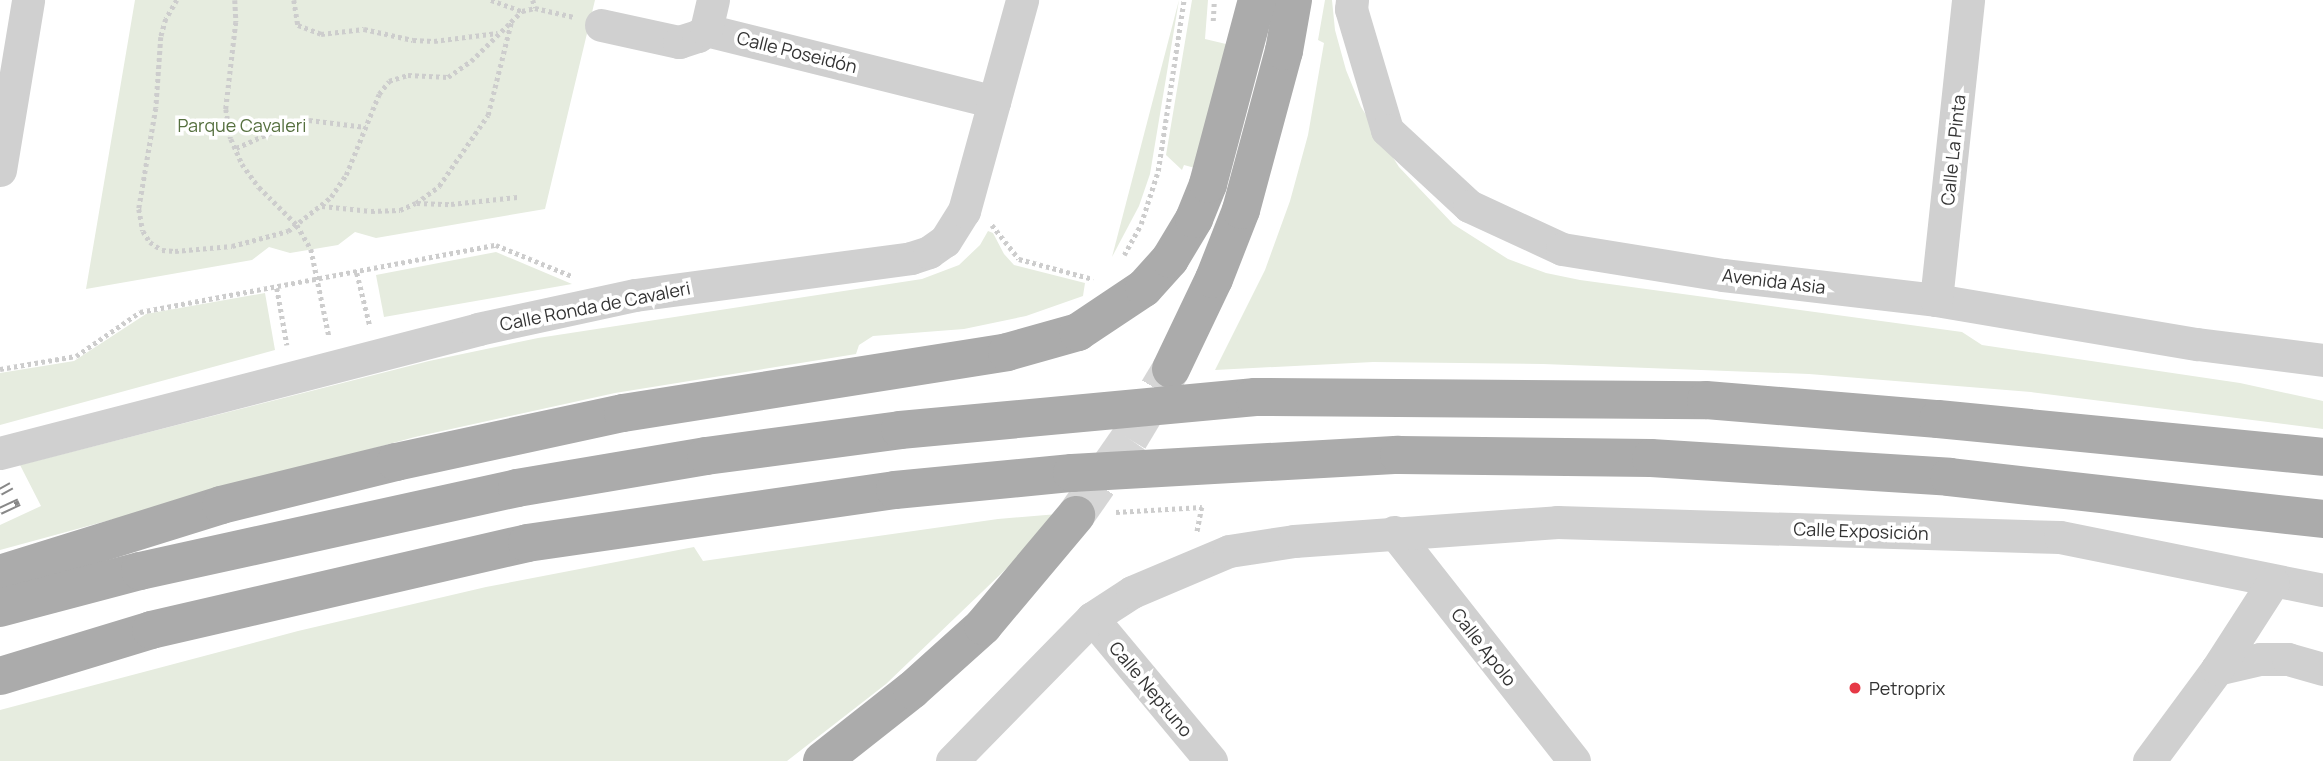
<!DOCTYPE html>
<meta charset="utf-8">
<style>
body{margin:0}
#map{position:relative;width:2323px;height:761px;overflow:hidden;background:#fff;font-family:Manrope,sans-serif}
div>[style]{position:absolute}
.green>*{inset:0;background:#e6ecdf}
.major-tunnel>*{height:38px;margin-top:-19px;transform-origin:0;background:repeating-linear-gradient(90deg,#d6d6d6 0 38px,transparent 0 57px)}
.path>*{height:4.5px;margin-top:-2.25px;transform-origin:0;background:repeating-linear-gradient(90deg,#cdcdcd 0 3.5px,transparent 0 7px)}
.minor>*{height:33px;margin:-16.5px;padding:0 16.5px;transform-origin:16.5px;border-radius:16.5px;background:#d0d0d0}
.major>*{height:38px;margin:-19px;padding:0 19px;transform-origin:19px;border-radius:19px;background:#ababab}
.rail>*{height:8px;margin-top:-4px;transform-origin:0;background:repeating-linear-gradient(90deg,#fff 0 16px,#888 0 32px);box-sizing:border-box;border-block:2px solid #888}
.dots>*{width:19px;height:19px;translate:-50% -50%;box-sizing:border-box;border:4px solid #fff;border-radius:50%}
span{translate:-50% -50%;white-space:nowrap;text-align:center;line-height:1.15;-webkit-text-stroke:7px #fff;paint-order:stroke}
.street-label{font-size:18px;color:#333}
.park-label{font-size:18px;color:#56703f}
.poi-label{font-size:18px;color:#333}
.left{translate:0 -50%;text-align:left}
</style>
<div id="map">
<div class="green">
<i style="clip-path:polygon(135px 0,595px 0,545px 209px,376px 238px,355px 232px,338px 245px,290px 253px,269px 247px,252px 260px,86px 289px)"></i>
<i style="clip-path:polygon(1179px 0,1150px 174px,1139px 206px,1112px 257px)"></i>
<i style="clip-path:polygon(1192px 0,1208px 0,1205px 39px,1226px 44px,1195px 168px,1184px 165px,1182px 170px,1166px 155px)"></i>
<i style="clip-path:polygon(1325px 0,1332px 0,1335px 30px,1346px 70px,1361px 107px,1399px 167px,1453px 224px,1508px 259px,1546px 273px,1580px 280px,1962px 332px,1982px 345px,2240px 383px,2323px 401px,2323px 429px,2031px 392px,1809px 374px,1543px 364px,1373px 362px,1215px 370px,1265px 270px,1290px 201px,1308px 135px,1324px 43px,1318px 40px)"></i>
<i style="clip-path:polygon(988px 231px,993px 233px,1004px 254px,1014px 265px,1085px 283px,1083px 296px,1026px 316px,964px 329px,873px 336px,859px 345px,856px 354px,615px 393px,415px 437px,0 550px,0 525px,41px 506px,20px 465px,429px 361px,538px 338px,922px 279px,959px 265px,980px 245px)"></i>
<i style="clip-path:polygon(496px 252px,572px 284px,384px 317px,376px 275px)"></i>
<i style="clip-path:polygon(265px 293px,275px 350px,0 425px,0 373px,74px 361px,146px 314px)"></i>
<i style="clip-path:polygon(1058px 514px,1030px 546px,886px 684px,787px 761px,0 761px,0 710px,298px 631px,486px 587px,694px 547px,703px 561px,998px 519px)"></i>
</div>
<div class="major-tunnel">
<i style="left:1076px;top:515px;width:93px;rotate:-55.1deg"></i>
<i style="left:1129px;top:439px;width:82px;rotate:-59deg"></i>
</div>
<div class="path">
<i style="left:177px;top:0;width:22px;rotate:120deg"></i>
<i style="left:166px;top:19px;width:19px;rotate:106deg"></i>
<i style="left:161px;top:37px;width:71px;rotate:94deg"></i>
<i style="left:156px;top:108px;width:102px;rotate:99.6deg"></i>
<i style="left:139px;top:209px;width:22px;rotate:80deg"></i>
<i style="left:143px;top:231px;width:13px;rotate:58deg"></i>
<i style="left:150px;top:242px;width:14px;rotate:34deg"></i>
<i style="left:162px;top:250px;width:13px;rotate:4deg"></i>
<i style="left:175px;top:251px;width:57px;rotate:-5deg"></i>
<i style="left:232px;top:246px;width:58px;rotate:-15deg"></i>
<i style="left:288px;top:231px;width:55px;rotate:-38.3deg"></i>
<i style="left:331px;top:197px;width:27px;rotate:-56deg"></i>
<i style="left:346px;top:175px;width:87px;rotate:-67.8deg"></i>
<i style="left:379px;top:94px;width:16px;rotate:-52deg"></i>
<i style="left:389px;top:81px;width:20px;rotate:-18deg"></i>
<i style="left:408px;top:75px;width:40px;rotate:2.9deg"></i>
<i style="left:448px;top:77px;width:28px;rotate:-35deg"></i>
<i style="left:471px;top:61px;width:71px;rotate:-44.4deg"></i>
<i style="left:522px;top:11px;width:13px;rotate:-13deg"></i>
<i style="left:535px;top:8px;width:39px;rotate:13deg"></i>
<i style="left:235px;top:0;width:22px;rotate:87deg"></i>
<i style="left:236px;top:22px;width:88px;rotate:96.6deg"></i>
<i style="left:226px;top:109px;width:30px;rotate:81deg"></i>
<i style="left:231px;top:139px;width:27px;rotate:66deg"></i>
<i style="left:242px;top:164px;width:29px;rotate:54deg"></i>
<i style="left:259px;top:187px;width:54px;rotate:45deg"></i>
<i style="left:297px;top:225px;width:28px;rotate:60deg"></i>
<i style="left:311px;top:249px;width:89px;rotate:78.3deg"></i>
<i style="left:294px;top:0;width:25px;rotate:81deg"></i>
<i style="left:298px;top:25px;width:25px;rotate:21deg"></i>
<i style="left:321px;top:34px;width:43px;rotate:-6.6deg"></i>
<i style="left:364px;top:29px;width:50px;rotate:12.7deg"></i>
<i style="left:413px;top:40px;width:21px;rotate:3deg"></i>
<i style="left:434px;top:41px;width:64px;rotate:-7.1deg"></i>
<i style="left:491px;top:0;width:33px;rotate:20deg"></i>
<i style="left:533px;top:0;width:8px;rotate:76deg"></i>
<i style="left:1213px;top:21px;width:21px;rotate:-87deg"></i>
<i style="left:236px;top:148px;width:57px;rotate:-23.9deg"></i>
<i style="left:288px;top:125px;width:22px;rotate:-13deg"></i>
<i style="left:309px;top:120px;width:57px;rotate:7deg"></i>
<i style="left:417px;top:203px;width:34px;rotate:2deg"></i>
<i style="left:451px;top:204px;width:67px;rotate:-6deg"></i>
<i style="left:322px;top:206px;width:49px;rotate:5.8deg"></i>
<i style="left:371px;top:211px;width:29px;rotate:-2deg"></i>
<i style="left:400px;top:210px;width:17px;rotate:-24deg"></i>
<i style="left:416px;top:203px;width:29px;rotate:-36deg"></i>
<i style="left:439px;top:186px;width:86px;rotate:-55.4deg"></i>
<i style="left:488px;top:115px;width:95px;rotate:-76deg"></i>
<i style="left:992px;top:225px;width:43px;rotate:51.5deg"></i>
<i style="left:1019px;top:259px;width:77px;rotate:15.1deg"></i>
<i style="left:1124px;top:255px;width:35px;rotate:-61deg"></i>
<i style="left:1141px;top:224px;width:56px;rotate:-72.2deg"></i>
<i style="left:1158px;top:171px;width:173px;rotate:-81.4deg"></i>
<i style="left:357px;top:273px;width:55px;rotate:76.2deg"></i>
<i style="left:277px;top:288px;width:58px;rotate:80deg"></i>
<i style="left:0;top:369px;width:77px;rotate:-9.7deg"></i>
<i style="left:76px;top:356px;width:78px;rotate:-34.5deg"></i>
<i style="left:140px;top:312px;width:362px;rotate:-10.7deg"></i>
<i style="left:496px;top:245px;width:82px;rotate:22.2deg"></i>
<i style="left:1116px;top:512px;width:86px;rotate:-3.3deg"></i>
<i style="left:1202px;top:507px;width:25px;rotate:101deg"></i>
</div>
<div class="minor">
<i style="left:1352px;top:0;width:9px;rotate:96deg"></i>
<i style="left:1351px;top:9px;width:126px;rotate:73.4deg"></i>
<i style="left:1387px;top:130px;width:112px;rotate:42.8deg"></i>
<i style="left:1469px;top:206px;width:102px;rotate:24.8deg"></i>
<i style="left:1562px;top:249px;width:163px;rotate:9.2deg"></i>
<i style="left:1723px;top:275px;width:214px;rotate:6.7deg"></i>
<i style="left:1936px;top:300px;width:265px;rotate:9.6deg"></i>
<i style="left:2197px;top:344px;width:127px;rotate:7.2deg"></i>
<i style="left:601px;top:25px;width:80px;rotate:12.3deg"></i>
<i style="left:679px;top:42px;width:20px;rotate:-18deg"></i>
<i style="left:698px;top:36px;width:10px;rotate:-37deg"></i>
<i style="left:706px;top:30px;width:297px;rotate:14deg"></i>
<i style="left:706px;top:30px;width:31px;rotate:-77deg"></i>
<i style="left:0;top:170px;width:172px;rotate:-80.6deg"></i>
<i style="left:1936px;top:300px;width:302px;rotate:-83.9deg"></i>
<i style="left:0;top:453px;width:494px;rotate:-14.5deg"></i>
<i style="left:478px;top:329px;width:161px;rotate:-12.2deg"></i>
<i style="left:635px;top:295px;width:278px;rotate:-7.6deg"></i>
<i style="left:911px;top:258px;width:19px;rotate:-18deg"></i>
<i style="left:929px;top:252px;width:19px;rotate:-35deg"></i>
<i style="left:945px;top:241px;width:36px;rotate:-58deg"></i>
<i style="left:964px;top:211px;width:219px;rotate:-74.6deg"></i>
<i style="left:1394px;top:532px;width:291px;rotate:51.8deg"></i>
<i style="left:1092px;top:618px;width:186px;rotate:50.2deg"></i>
<i style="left:2217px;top:669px;width:44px;rotate:-13.1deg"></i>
<i style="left:2260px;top:659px;width:28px"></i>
<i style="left:2288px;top:659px;width:36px;rotate:16deg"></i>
<i style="left:952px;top:761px;width:200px;rotate:-45.6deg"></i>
<i style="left:1092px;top:618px;width:48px;rotate:-33deg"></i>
<i style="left:1132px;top:592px;width:105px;rotate:-22.9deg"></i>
<i style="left:1229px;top:551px;width:66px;rotate:-8.7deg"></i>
<i style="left:1294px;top:541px;width:264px;rotate:-4.1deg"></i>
<i style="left:1557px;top:522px;width:503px;rotate:1.71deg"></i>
<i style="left:2060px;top:537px;width:268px;rotate:11.4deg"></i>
<i style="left:2149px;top:761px;width:114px;rotate:-53.5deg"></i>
<i style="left:2217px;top:669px;width:103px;rotate:-57.2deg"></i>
</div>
<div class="major">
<i style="left:1171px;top:369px;width:100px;rotate:-64.5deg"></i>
<i style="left:1214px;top:279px;width:74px;rotate:-68.6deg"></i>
<i style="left:1241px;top:210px;width:165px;rotate:-74.9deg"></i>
<i style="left:1284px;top:51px;width:52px;rotate:-80deg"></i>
<i style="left:0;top:574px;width:232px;rotate:-17.3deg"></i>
<i style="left:221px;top:505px;width:180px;rotate:-13.8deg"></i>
<i style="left:396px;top:462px;width:232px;rotate:-12.2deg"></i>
<i style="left:623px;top:413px;width:389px;rotate:-9deg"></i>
<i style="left:1007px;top:352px;width:74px;rotate:-15.7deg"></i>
<i style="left:1078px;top:332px;width:79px;rotate:-33.7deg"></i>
<i style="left:1144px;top:288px;width:39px;rotate:-48deg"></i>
<i style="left:1170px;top:259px;width:47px;rotate:-59deg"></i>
<i style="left:1194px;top:219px;width:38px;rotate:-68deg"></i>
<i style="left:1208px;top:184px;width:190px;rotate:-75.1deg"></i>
<i style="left:0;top:608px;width:145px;rotate:-14.8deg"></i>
<i style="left:140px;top:571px;width:386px;rotate:-12.4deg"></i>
<i style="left:517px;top:488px;width:192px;rotate:-9.6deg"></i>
<i style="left:706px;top:456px;width:196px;rotate:-7.6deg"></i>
<i style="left:900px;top:430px;width:357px;rotate:-5.3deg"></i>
<i style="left:1255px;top:397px;width:451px;rotate:0.4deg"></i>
<i style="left:1706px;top:400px;width:233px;rotate:4.7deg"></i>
<i style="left:1938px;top:419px;width:387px;rotate:5.6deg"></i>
<i style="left:0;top:676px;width:158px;rotate:-16.9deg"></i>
<i style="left:151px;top:630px;width:386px;rotate:-13deg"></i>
<i style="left:527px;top:543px;width:372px;rotate:-8.2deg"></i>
<i style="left:895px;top:490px;width:178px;rotate:-5.5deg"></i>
<i style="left:1072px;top:473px;width:327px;rotate:-3.2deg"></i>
<i style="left:1399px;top:455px;width:252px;rotate:0.7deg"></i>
<i style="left:1651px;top:458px;width:299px;rotate:3.6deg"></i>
<i style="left:1949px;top:477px;width:376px;rotate:6.4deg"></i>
<i style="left:822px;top:761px;width:115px;rotate:-38.3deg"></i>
<i style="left:912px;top:690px;width:96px;rotate:-42deg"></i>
<i style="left:983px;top:626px;width:145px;rotate:-50deg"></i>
</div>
<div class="rail">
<i style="left:0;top:492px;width:13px;rotate:-29deg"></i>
<i style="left:0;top:511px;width:21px;rotate:-25deg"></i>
</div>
<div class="dots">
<i style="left:1855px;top:688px;background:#e63946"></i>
</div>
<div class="street-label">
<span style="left:797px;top:52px;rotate:14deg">Calle Poseidón</span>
<span style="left:1953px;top:150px;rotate:-84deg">Calle La Pinta</span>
<span style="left:1774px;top:281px;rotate:7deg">Avenida Asia</span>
<span style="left:595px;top:306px;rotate:-11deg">Calle Ronda de Cavaleri</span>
<span style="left:1861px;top:531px;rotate:2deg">Calle Exposición</span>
<span style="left:1484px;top:647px;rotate:52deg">Calle Apolo</span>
<span style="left:1151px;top:689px;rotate:50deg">Calle Neptuno</span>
</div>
<div class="park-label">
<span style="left:242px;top:125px">Parque Cavaleri</span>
</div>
<div class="poi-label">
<span class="left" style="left:1869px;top:688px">Petroprix</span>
</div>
</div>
